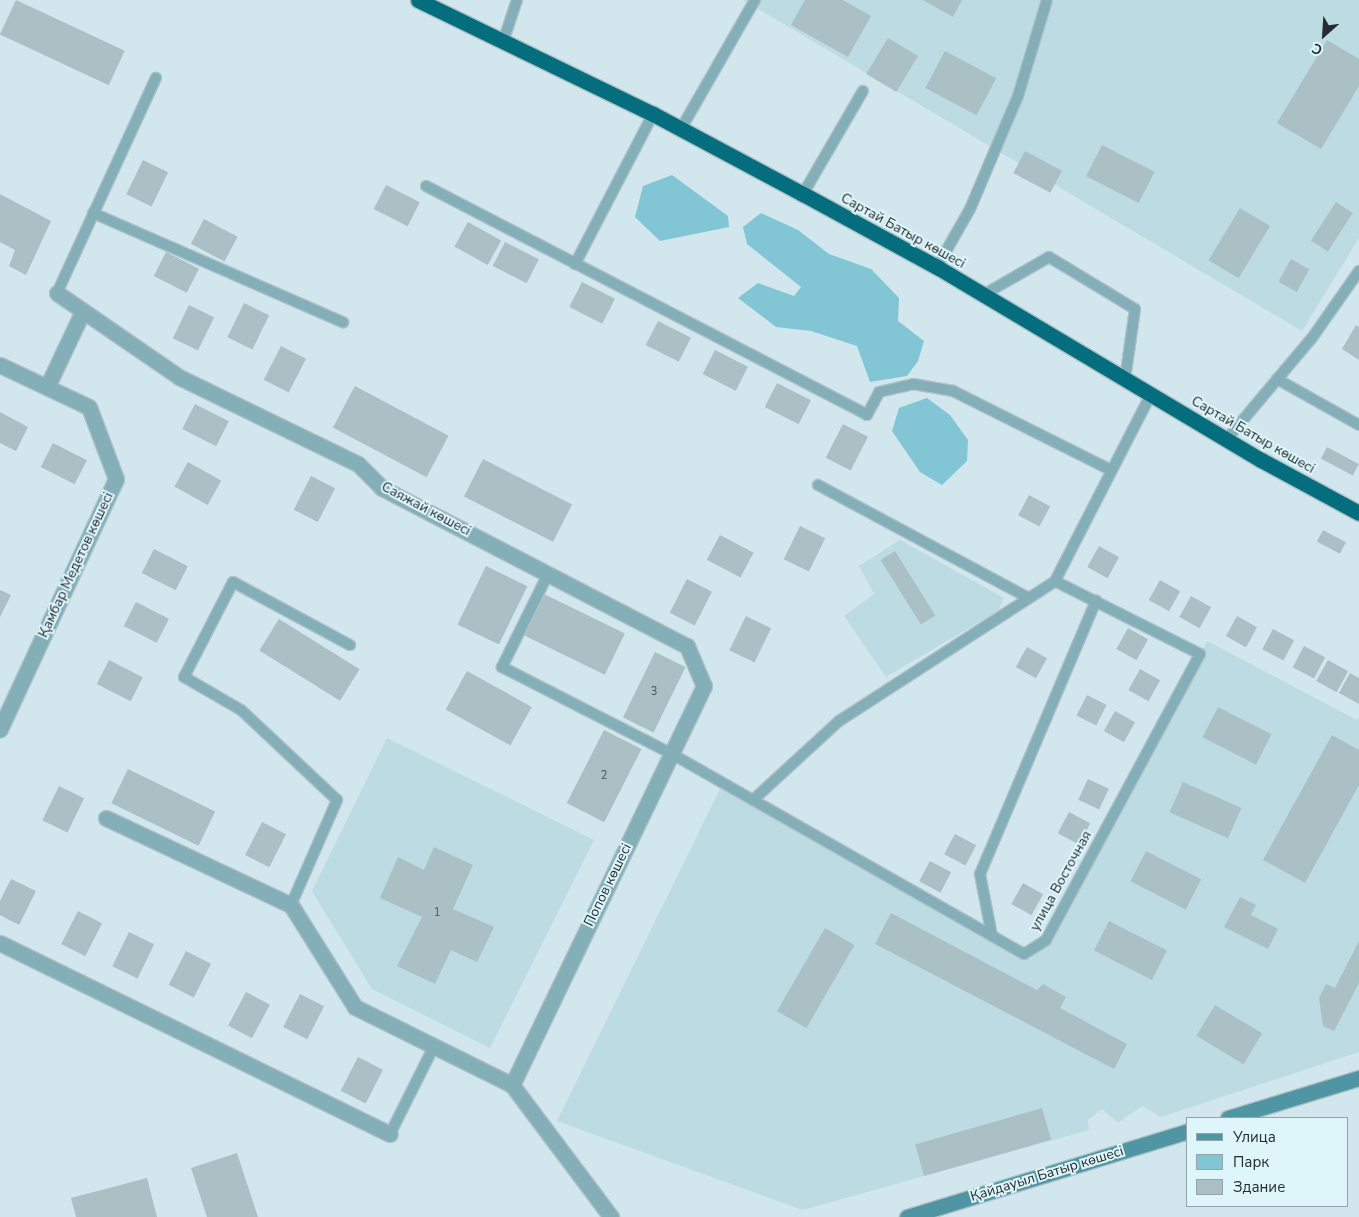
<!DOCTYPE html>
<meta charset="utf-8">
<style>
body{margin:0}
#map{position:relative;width:1359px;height:1217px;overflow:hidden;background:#d1e7ed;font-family:"Nunito Sans",sans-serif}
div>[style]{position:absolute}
.built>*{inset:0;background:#bcdbe3}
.green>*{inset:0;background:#82c5d4}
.building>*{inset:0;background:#aac0c5;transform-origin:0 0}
.roads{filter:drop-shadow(1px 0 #aec2c7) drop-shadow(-1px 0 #aec2c7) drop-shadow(0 1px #aec2c7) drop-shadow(0 -1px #aec2c7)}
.lane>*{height:10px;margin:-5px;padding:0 5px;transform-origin:5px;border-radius:5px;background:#84afb9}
.street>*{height:15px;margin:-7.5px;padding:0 7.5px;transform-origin:7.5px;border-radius:7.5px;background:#84afb9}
.secondary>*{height:15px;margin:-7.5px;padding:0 7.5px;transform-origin:7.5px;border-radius:7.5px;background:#5095a4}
.highway>*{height:15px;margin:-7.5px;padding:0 7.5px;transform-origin:7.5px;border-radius:7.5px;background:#046e7f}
span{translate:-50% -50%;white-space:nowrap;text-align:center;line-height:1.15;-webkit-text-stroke:4px #def5fa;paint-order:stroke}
.number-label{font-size:11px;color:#465254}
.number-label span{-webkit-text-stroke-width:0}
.street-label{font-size:14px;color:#242d2f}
.legend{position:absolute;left:1186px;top:1117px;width:162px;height:90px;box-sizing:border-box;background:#def5fa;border:1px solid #94a5a9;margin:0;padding:6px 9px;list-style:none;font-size:15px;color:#242d2f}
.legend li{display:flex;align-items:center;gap:10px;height:25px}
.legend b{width:25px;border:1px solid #94a5a9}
.north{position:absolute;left:1299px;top:10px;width:50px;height:50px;-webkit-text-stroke:4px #def5fa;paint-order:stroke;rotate:206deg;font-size:14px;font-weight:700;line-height:20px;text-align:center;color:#242d2f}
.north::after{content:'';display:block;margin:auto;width:18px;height:22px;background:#242d2f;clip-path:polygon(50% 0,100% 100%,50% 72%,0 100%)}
</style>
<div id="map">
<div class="built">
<i style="clip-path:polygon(743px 0,1359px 0,1359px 238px,1302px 331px)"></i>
<i style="clip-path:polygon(900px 540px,1004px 598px,998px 611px,886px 677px,844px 616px,874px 594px,859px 566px)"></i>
<i style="clip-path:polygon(1207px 641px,1357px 720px,1359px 717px,1359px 1052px,1161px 1117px,1142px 1106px,1118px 1123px,1102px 1109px,1088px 1120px,1089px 1130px,803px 1210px,557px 1121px,723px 783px,1024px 954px,1046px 940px)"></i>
<i style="clip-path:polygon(387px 738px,594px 840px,490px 1048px,372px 989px,312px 891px)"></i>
</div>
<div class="green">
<i style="clip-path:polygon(672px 175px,728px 216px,729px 227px,660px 241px,635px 217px,643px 186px)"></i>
<i style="clip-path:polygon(761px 213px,798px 230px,829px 254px,871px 269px,899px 298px,898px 321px,924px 341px,918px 361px,907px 376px,870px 382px,857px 346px,811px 331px,776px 327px,738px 298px,758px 283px,794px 296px,801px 287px,747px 244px,743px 227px)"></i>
<i style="clip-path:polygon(927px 398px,950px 415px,968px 440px,967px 461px,942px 485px,920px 472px,892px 431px,899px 408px)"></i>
</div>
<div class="building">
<i style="left:16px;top:0;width:120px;height:38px;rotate:25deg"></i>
<i style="clip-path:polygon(805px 0,843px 0,871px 16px,848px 57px,791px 25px)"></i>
<i style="clip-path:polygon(923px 0,962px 0,953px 17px)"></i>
<i style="left:888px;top:38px;width:35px;height:42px;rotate:31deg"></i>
<i style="clip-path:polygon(1327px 40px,1359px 59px,1359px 86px,1321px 149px,1277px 123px)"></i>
<i style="left:945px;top:51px;width:58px;height:42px;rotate:28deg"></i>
<i style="left:1102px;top:145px;width:59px;height:35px;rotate:27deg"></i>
<i style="left:1025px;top:151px;width:42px;height:25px;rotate:28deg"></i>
<i style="left:143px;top:160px;width:28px;height:38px;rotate:26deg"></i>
<i style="left:386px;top:185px;width:38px;height:27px;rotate:27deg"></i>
<i style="clip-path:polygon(0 194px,51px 221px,26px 275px,9px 266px,15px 250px,0 242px)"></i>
<i style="left:1336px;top:202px;width:20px;height:46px;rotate:33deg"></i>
<i style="left:1240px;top:208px;width:35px;height:61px;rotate:31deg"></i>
<i style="left:204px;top:219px;width:38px;height:28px;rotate:28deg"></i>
<i style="left:468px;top:222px;width:38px;height:28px;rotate:29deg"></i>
<i style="left:505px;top:242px;width:38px;height:27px;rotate:27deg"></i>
<i style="left:166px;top:252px;width:37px;height:27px;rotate:27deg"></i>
<i style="left:1291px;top:259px;width:21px;height:26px;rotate:29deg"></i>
<i style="left:582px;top:282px;width:37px;height:28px;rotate:27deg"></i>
<i style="left:244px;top:303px;width:28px;height:38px;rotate:26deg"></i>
<i style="left:189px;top:305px;width:28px;height:37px;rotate:26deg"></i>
<i style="left:658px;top:321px;width:37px;height:27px;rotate:27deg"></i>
<i style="clip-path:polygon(1356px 325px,1359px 327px,1359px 360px,1342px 349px)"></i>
<i style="left:281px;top:346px;width:28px;height:38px;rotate:27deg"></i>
<i style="left:715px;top:350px;width:37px;height:27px;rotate:27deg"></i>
<i style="left:777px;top:383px;width:38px;height:27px;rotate:27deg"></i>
<i style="left:355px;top:386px;width:106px;height:47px;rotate:28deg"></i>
<i style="left:195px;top:404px;width:38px;height:28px;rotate:27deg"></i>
<i style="clip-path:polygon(0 412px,28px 427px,16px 451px,0 443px)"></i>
<i style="left:843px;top:424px;width:28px;height:38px;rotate:27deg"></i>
<i style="left:53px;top:443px;width:38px;height:27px;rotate:27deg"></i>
<i style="left:1327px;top:447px;width:36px;height:13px;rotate:28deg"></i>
<i style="left:483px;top:459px;width:100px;height:42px;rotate:27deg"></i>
<i style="left:188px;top:462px;width:38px;height:28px;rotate:29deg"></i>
<i style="left:311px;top:476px;width:27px;height:38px;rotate:27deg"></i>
<i style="left:1029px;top:495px;width:24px;height:23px;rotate:28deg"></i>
<i style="left:800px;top:526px;width:28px;height:37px;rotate:26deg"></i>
<i style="left:1323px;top:530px;width:26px;height:13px;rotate:28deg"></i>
<i style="left:720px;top:535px;width:38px;height:28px;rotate:28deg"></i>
<i style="left:1099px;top:546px;width:23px;height:24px;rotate:29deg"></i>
<i style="left:154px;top:549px;width:38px;height:27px;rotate:27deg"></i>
<i style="left:895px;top:551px;width:76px;height:17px;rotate:58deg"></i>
<i style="left:486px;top:566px;width:46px;height:65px;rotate:26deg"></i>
<i style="left:687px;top:579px;width:28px;height:38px;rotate:27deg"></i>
<i style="left:1160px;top:580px;width:23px;height:23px;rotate:29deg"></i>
<i style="clip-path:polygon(0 590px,11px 595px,0 617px)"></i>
<i style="left:544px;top:594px;width:90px;height:46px;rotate:26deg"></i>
<i style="left:1191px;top:596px;width:23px;height:24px;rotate:29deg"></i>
<i style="left:136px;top:602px;width:37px;height:27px;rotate:27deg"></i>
<i style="left:746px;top:616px;width:28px;height:38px;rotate:26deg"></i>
<i style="left:1237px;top:616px;width:23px;height:23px;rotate:29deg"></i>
<i style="left:279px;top:619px;width:95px;height:37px;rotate:32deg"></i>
<i style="left:1128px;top:628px;width:23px;height:24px;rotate:29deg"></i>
<i style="left:1273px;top:629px;width:24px;height:23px;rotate:28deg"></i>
<i style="left:1304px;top:646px;width:24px;height:24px;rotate:28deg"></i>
<i style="left:1027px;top:647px;width:23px;height:23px;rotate:29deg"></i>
<i style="left:655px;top:652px;width:34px;height:73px;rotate:26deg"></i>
<i style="left:109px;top:660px;width:38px;height:27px;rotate:27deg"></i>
<i style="left:1328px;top:660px;width:23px;height:24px;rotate:29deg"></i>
<i style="left:1140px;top:669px;width:23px;height:24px;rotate:29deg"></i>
<i style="left:467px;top:671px;width:74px;height:44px;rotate:29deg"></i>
<i style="clip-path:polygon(1350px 673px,1359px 678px,1359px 704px,1339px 693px)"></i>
<i style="left:1087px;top:695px;width:22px;height:23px;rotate:27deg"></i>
<i style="left:1218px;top:707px;width:60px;height:34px;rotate:27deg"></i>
<i style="left:1115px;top:711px;width:23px;height:23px;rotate:29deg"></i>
<i style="left:604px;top:730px;width:42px;height:82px;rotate:27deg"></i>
<i style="clip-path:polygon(1332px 735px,1359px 750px,1359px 785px,1305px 883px,1263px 860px)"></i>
<i style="left:128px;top:769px;width:97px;height:38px;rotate:26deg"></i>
<i style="left:1088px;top:779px;width:23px;height:23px;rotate:25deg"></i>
<i style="left:1183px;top:782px;width:64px;height:33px;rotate:24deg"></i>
<i style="left:59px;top:786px;width:28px;height:38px;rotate:26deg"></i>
<i style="left:1069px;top:812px;width:24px;height:24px;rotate:28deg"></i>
<i style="left:262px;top:822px;width:27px;height:37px;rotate:27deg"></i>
<i style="left:955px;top:834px;width:24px;height:23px;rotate:28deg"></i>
<i style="clip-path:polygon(434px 847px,473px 865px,453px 909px,494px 927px,477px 962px,451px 950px,435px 984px,397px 966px,422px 917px,380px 898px,398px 857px,424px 870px)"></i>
<i style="left:1146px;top:851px;width:62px;height:34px;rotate:27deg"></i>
<i style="left:930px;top:861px;width:24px;height:23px;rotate:28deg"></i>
<i style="clip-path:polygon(11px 879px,36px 891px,19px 925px,0 915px,0 901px)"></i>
<i style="left:1023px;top:883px;width:23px;height:24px;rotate:29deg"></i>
<i style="clip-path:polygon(1240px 897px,1256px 905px,1251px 915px,1278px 929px,1268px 949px,1224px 927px)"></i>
<i style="left:78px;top:911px;width:27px;height:37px;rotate:27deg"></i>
<i style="clip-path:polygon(891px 913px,1037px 990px,1043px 984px,1066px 997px,1060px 1008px,1127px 1044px,1114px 1069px,875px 944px)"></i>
<i style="left:1109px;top:921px;width:65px;height:33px;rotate:27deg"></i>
<i style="left:825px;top:928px;width:34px;height:96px;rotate:30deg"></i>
<i style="left:129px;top:932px;width:28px;height:38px;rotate:26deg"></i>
<i style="clip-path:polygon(1359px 941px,1359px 983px,1334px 1031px,1323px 1026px,1319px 998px,1326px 984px,1335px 988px)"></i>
<i style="left:186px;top:951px;width:28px;height:38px;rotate:27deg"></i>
<i style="left:246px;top:992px;width:27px;height:38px;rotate:28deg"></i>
<i style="left:300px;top:994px;width:27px;height:37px;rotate:27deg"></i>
<i style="left:1215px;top:1005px;width:55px;height:36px;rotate:31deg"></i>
<i style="left:358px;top:1057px;width:28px;height:38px;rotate:27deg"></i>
<i style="left:1042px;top:1108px;width:33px;height:132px;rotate:74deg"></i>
<i style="clip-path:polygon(237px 1153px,258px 1217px,207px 1217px,191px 1168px)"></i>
<i style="clip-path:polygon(147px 1178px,157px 1217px,76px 1217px,71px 1198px)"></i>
</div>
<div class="roads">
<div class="lane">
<i style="left:504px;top:39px;width:41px;rotate:-71.6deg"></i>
<i style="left:681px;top:129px;width:149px;rotate:-60.2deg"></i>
<i style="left:426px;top:186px;width:497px;rotate:27.4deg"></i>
<i style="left:867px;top:415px;width:26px;rotate:-62deg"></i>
<i style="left:879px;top:392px;width:35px;rotate:-13deg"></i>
<i style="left:913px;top:384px;width:41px;rotate:9.9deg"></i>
<i style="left:953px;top:391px;width:177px;rotate:26.6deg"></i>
<i style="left:803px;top:194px;width:119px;rotate:-59.8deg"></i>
<i style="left:93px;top:213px;width:273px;rotate:23.6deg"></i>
<i style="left:575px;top:264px;width:169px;rotate:-62.5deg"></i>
<i style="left:937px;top:267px;width:67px;rotate:-60.4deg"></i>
<i style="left:970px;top:209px;width:123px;rotate:-67deg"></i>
<i style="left:1018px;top:96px;width:100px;rotate:-73.2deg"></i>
<i style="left:57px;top:293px;width:237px;rotate:-65.3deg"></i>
<i style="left:983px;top:295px;width:76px;rotate:-29.9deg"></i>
<i style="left:1049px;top:257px;width:100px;rotate:31.2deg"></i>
<i style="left:1135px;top:309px;width:71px;rotate:98.1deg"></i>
<i style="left:1277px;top:379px;width:94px;rotate:29.3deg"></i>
<i style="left:1226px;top:440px;width:133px;rotate:-49.9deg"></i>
<i style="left:1312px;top:338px;width:82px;rotate:-55deg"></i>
<i style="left:818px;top:485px;width:239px;rotate:28.2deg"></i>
<i style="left:548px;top:574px;width:104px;rotate:116.3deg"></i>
<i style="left:502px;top:667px;width:191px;rotate:27.1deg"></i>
<i style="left:672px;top:754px;width:405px;rotate:29.6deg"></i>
<i style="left:1024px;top:954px;width:26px;rotate:-32deg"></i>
<i style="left:1046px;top:940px;width:325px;rotate:-61.7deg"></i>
<i style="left:1200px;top:654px;width:162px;rotate:-153.3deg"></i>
<i style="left:753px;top:800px;width:117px;rotate:-42.6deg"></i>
<i style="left:839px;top:721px;width:257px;rotate:-32.9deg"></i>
<i style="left:1055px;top:581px;width:210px;rotate:-62.8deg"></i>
<i style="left:291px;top:905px;width:115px;rotate:-66.3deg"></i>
<i style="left:337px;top:800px;width:132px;rotate:-136.8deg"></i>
<i style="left:241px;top:710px;width:66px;rotate:-149.9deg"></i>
<i style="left:184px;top:677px;width:107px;rotate:-62.7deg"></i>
<i style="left:233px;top:582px;width:133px;rotate:28.3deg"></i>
<i style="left:992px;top:936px;width:63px;rotate:-101deg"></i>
<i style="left:980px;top:874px;width:297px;rotate:-67deg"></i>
<i style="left:390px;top:1134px;width:98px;rotate:-63.4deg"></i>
</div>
<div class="street">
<i style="left:57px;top:293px;width:148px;rotate:34.5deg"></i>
<i style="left:179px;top:377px;width:199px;rotate:25.9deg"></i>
<i style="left:358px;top:464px;width:34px;rotate:45deg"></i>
<i style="left:382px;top:488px;width:343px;rotate:27.4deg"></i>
<i style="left:687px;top:646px;width:43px;rotate:67deg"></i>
<i style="left:704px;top:686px;width:443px;rotate:115.7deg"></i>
<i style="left:0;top:365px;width:98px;rotate:25.3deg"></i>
<i style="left:89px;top:407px;width:77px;rotate:69.4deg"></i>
<i style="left:116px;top:479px;width:276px;rotate:114.9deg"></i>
<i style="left:47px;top:387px;width:84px;rotate:-64.7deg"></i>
<i style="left:106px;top:818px;width:204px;rotate:25.2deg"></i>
<i style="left:291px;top:905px;width:120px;rotate:57.9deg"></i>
<i style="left:355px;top:1007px;width:175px;rotate:26.4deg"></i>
<i style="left:512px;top:1085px;width:165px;rotate:53.1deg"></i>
<i style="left:0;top:943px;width:434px;rotate:26.1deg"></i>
</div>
<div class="secondary">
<i style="left:1228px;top:1118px;width:137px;rotate:-17deg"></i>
<i style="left:907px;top:1217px;width:294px;rotate:-17deg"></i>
</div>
<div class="highway">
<i style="left:418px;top:0;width:261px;rotate:25.9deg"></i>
<i style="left:653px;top:114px;width:170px;rotate:28.1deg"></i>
<i style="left:803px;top:194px;width:153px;rotate:28.6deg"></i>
<i style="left:937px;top:267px;width:377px;rotate:30.8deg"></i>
<i style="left:1261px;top:460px;width:111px;rotate:28.4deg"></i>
</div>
</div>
<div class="number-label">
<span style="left:654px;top:692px">3</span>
<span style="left:604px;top:776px">2</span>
<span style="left:437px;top:913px">1</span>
</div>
<div class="street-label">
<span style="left:903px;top:231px;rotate:29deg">Сартай Батыр көшесі</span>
<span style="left:1253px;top:435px;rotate:30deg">Сартай Батыр көшесі</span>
<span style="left:426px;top:509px;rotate:28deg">Саяжай көшесі</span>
<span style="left:76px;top:565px;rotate:-65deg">Қамбар Медетов көшесі</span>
<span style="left:1061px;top:881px;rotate:-61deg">улица Восточная</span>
<span style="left:608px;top:885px;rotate:-64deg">Попов көшесі</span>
<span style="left:1047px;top:1174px;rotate:-17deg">Қайдауыл Батыр көшесі</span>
</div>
<ul class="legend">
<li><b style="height:6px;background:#5095a4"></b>Улица</li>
<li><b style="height:14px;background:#82c5d4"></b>Парк</li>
<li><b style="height:14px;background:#aac0c5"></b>Здание</li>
</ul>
<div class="north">С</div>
</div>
